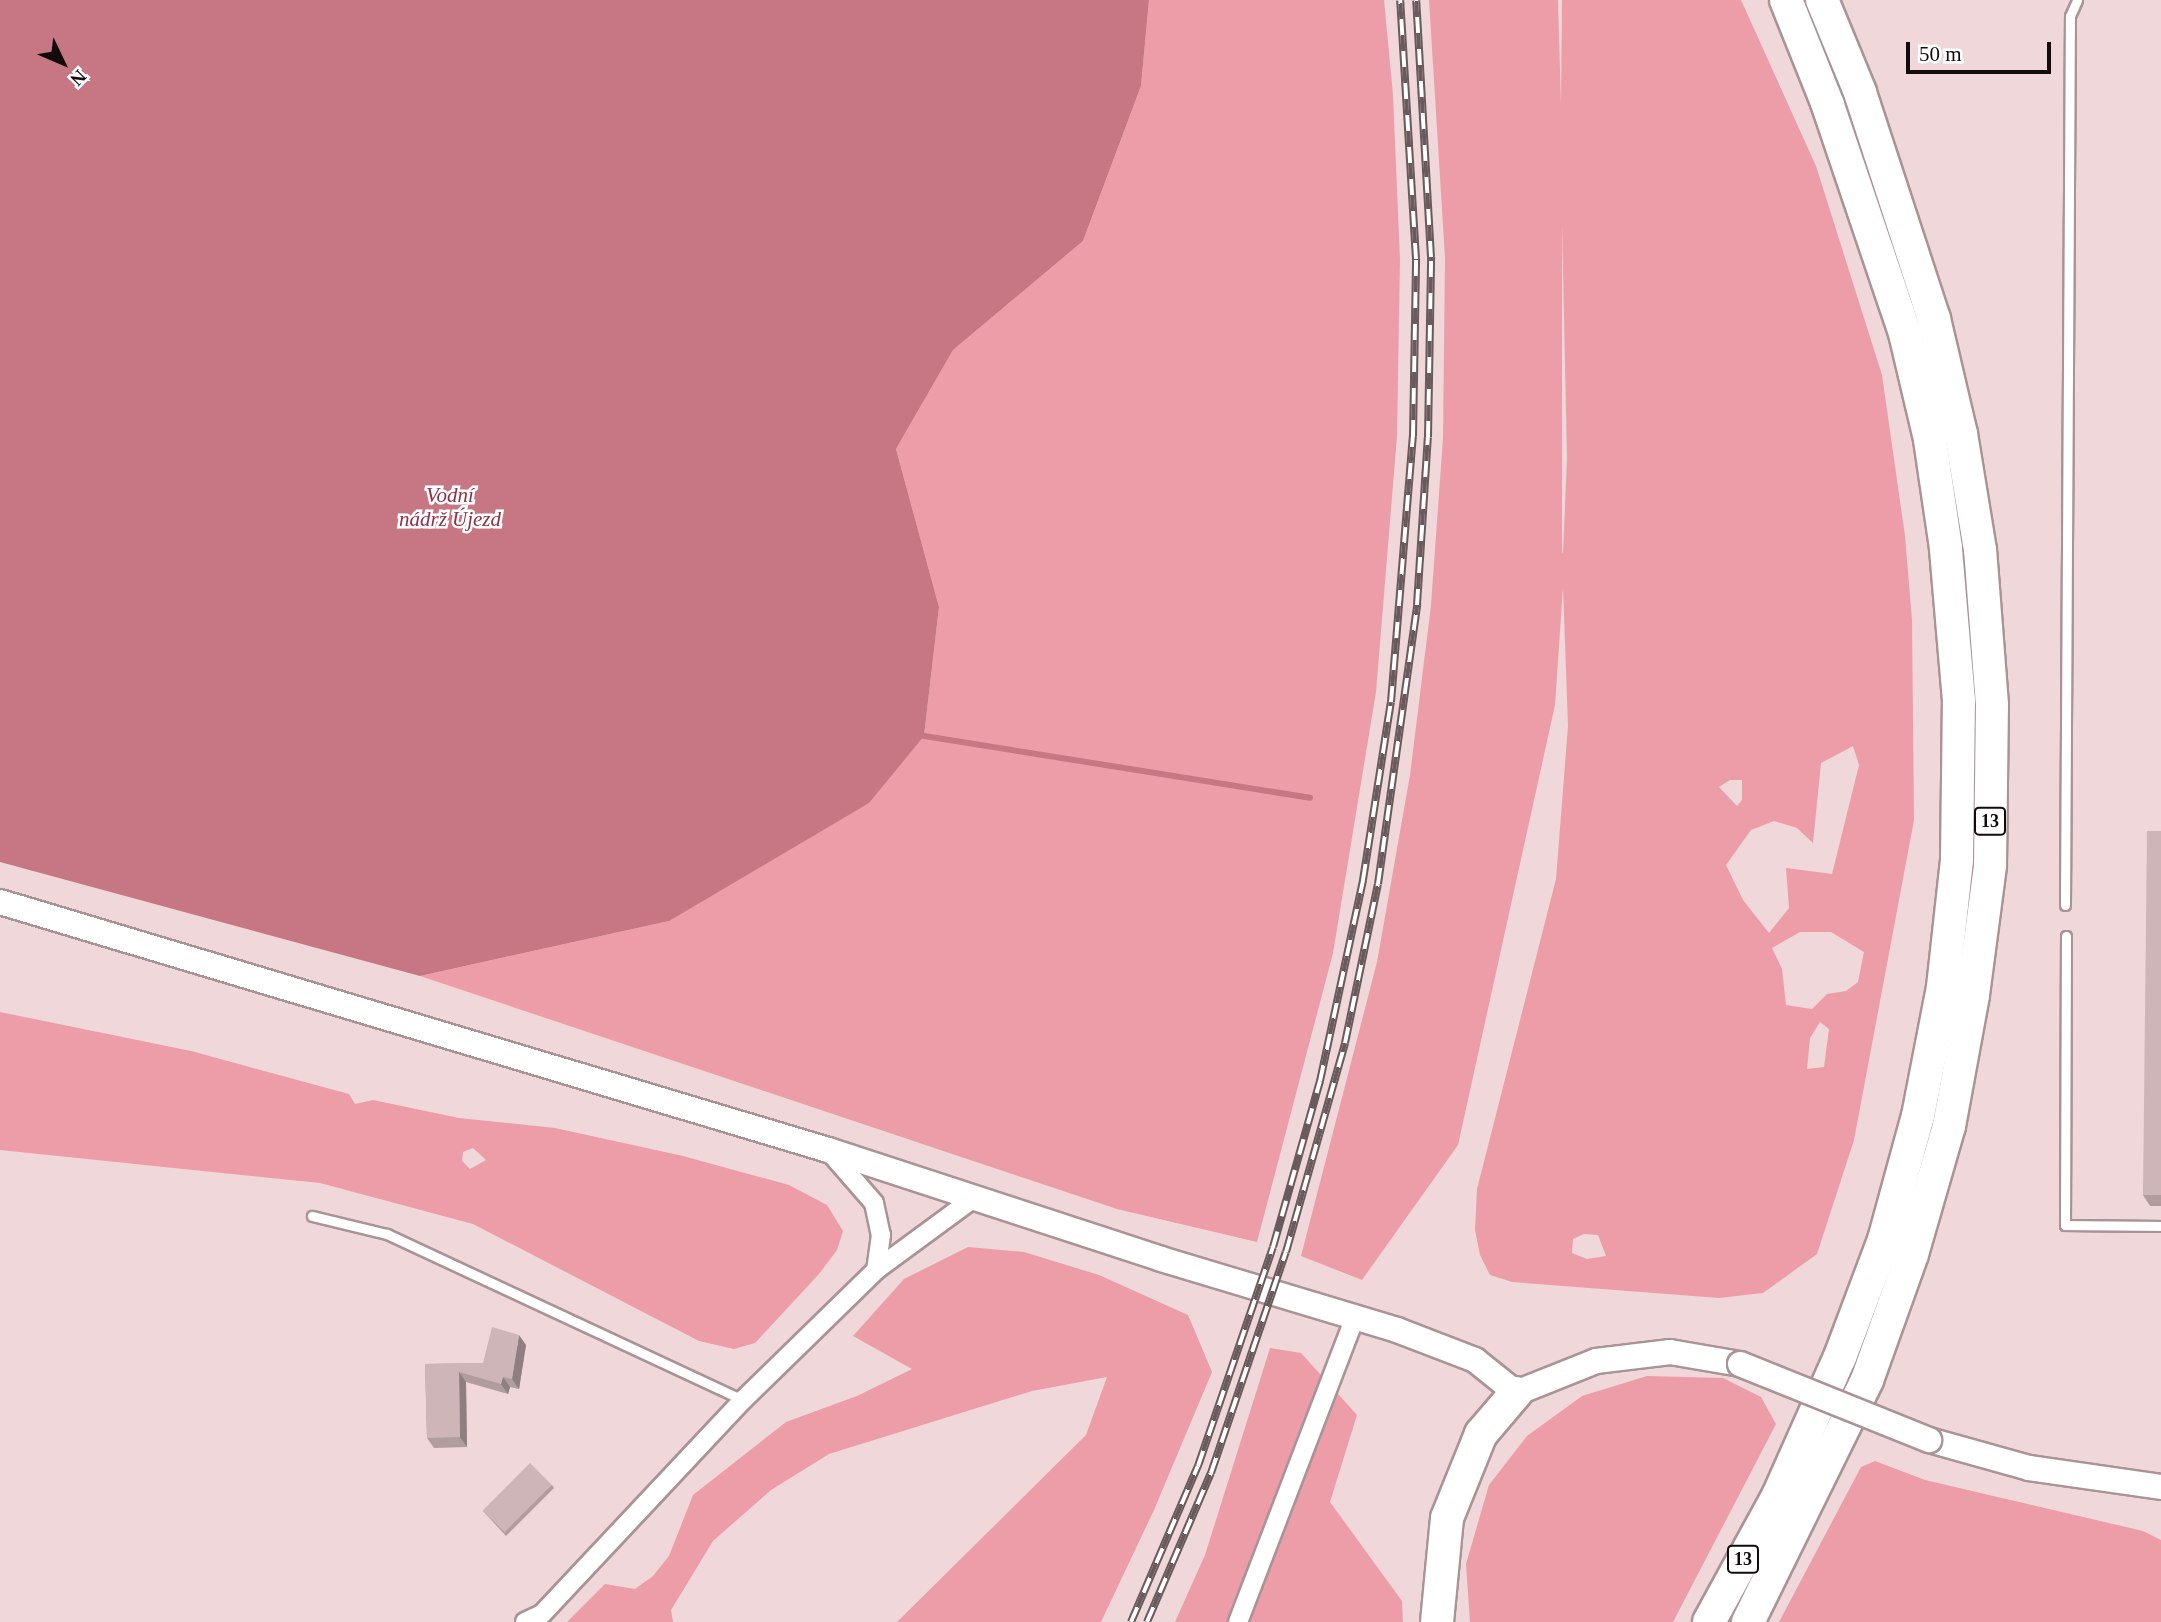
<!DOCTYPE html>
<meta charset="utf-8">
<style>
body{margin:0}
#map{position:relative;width:2161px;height:1622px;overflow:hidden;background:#f0d7da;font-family:Georgia,serif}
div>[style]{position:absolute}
.green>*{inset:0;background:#ed9da8}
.water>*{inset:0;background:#c67783}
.stream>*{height:6px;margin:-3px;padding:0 3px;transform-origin:3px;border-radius:3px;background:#c67783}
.roads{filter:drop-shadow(2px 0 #aa9396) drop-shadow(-2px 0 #aa9396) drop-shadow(0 2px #aa9396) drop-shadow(0 -2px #aa9396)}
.lane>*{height:9px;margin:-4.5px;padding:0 4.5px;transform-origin:4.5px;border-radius:4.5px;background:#fff}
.street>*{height:18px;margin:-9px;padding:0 9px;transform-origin:9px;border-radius:9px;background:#fff}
.secondary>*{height:24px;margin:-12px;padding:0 12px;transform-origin:12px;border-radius:12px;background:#fff}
.highway>*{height:32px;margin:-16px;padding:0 16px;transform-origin:16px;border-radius:16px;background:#fff}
.rail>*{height:8px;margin-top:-4px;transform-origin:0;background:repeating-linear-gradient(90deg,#fff 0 16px,#695a5c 0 32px);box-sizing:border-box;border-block:2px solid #695a5c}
.bridges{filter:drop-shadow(2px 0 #aa9396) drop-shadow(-2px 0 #aa9396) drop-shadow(0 2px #aa9396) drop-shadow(0 -2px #aa9396)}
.secondary-bridge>*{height:24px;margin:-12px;padding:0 12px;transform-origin:12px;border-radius:12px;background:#fff}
.wall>*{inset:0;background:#b19d9e}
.shaded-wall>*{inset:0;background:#907f81}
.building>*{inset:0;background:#ceb6b8;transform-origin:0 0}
span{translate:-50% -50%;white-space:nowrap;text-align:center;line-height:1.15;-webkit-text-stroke:5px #fff;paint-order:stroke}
.shield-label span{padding:2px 5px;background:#fff;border:2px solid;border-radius:5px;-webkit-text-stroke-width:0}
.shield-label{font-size:18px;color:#120a0b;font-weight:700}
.water-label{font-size:21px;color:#8f3045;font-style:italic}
.north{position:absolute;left:28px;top:28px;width:70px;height:70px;-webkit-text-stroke:5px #fff;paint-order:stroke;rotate:134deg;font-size:19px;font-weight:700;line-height:28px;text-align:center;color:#120a0b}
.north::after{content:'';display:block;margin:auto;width:24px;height:32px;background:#120a0b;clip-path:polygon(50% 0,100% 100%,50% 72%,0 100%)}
.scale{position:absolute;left:1906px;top:42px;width:145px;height:32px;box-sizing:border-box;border:4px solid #120a0b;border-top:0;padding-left:9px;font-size:21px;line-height:24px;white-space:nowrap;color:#120a0b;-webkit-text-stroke:5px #fff;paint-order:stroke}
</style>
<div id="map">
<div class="green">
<i style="clip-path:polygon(1149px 0,1384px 0,1393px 95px,1400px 259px,1397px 436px,1376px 692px,1333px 953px,1257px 1242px,1117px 1209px,420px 976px,669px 921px,924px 736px,939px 607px,896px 449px,953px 350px,1083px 241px,1141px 86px)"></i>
<i style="clip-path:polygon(evenodd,1429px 0,1558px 0,1561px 105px,1562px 0,1741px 0,1816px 166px,1882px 375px,1905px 536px,1912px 620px,1914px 820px,1854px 1140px,1817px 1254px,1763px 1293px,1719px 1298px,1512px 1282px,1490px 1275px,1480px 1255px,1475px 1230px,1477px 1189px,1556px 879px,1568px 726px,1563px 587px,1555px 705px,1458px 1145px,1362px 1280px,1301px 1256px,1377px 962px,1410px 775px,1431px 605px,1443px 438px,1445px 258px,1429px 0,1562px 223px,1567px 459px,1563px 553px,1562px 552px,1562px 223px,1429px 0,1853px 746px,1859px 765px,1832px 874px,1786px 868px,1789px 908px,1769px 933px,1743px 900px,1726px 865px,1751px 830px,1774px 821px,1797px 828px,1813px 843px,1821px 763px,1853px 746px,1429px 0,1730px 780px,1742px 780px,1742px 800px,1737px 806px,1719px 787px,1730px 780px,1429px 0,1800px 932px,1831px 932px,1864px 952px,1858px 982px,1846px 991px,1827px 994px,1812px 1009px,1786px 1005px,1782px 969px,1772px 948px,1800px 932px,1429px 0,1820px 1022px,1829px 1029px,1824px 1067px,1807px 1069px,1810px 1038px,1820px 1022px,1429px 0,1584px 1234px,1598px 1235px,1606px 1256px,1587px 1259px,1572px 1253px,1573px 1239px,1584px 1234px)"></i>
<i style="clip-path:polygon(evenodd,0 1012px,191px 1051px,349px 1094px,355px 1104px,373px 1100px,459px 1118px,555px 1128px,683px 1156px,789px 1185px,827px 1205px,843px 1231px,837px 1250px,819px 1274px,755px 1343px,734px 1349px,699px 1341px,473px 1224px,320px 1183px,0 1150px,0 1012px,473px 1148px,486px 1160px,470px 1169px,462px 1161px,463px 1152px,473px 1148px)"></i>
<i style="clip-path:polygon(968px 1247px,1024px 1252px,1099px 1275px,1188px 1315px,1212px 1372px,1154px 1510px,1101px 1622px,897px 1622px,1086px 1435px,1107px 1377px,1032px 1391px,829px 1454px,771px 1490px,713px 1541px,671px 1610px,673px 1622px,567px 1622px,605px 1584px,635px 1589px,653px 1576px,669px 1556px,693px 1495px,786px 1422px,857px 1396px,912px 1369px,853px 1336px,904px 1279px)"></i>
<i style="clip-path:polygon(1270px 1348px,1301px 1353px,1357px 1415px,1330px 1502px,1402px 1601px,1403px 1622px,1175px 1622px,1205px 1555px)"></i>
<i style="clip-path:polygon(1647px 1376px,1723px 1378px,1761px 1397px,1776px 1424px,1673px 1622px,1470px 1622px,1466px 1564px,1489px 1485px,1527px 1436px,1582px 1396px)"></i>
<i style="clip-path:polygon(1875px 1461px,1925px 1480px,2143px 1531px,2161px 1540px,2161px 1622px,1779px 1622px,1861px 1467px)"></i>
</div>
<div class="water">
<i style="clip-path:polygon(0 0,1149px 0,1141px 86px,1083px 241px,953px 350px,896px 449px,939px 607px,924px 736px,869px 803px,669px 921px,420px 976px,0 862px)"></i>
</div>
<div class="stream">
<i style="left:918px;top:735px;width:397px;rotate:9.1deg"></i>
</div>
<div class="roads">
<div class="lane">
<i style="left:2065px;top:905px;width:889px;rotate:-89.68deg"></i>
<i style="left:2070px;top:16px;width:17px;rotate:-66deg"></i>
<i style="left:2066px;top:936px;width:289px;rotate:90.2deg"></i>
<i style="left:2065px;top:1225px;width:96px;rotate:0.6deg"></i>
<i style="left:312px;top:1216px;width:77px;rotate:13.5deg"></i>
<i style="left:387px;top:1234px;width:393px;rotate:25deg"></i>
</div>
<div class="street">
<i style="left:828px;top:1150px;width:70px;rotate:49deg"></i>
<i style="left:874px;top:1203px;width:33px;rotate:78deg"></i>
<i style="left:881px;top:1235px;width:35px;rotate:98deg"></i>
<i style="left:876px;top:1270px;width:122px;rotate:-36.3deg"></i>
<i style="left:525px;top:1622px;width:19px;rotate:-25deg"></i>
<i style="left:542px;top:1614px;width:294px;rotate:-46.8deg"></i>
<i style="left:743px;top:1400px;width:186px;rotate:-44.3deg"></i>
<i style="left:1238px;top:1622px;width:327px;rotate:-69deg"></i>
</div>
<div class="secondary">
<i style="left:0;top:902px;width:864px;rotate:16.67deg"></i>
<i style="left:828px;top:1150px;width:350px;rotate:18.1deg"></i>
<i style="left:1161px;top:1259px;width:246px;rotate:16.7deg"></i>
<i style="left:1397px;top:1330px;width:84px;rotate:21deg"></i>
<i style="left:1475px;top:1360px;width:53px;rotate:38.8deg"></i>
<i style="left:1516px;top:1393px;width:86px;rotate:-21.8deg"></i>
<i style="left:1596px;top:1361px;width:75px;rotate:-6.9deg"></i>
<i style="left:1670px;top:1352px;width:71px;rotate:9.7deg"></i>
<i style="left:1929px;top:1440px;width:104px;rotate:15.6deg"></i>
<i style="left:2029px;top:1468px;width:133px;rotate:8.2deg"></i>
</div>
<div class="highway">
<i style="left:1437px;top:1622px;width:104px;rotate:-84.5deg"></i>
<i style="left:1447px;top:1518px;width:91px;rotate:-68deg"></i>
<i style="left:1481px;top:1434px;width:54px;rotate:-49.5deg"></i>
<i style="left:1709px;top:1622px;width:144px;rotate:-61.3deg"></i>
<i style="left:1778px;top:1496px;width:152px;rotate:-66deg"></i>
<i style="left:1840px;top:1357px;width:125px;rotate:-69.4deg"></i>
<i style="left:1884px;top:1240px;width:129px;rotate:-74.7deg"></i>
<i style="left:1918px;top:1116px;width:131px;rotate:-79deg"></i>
<i style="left:1943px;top:987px;width:128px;rotate:-83.7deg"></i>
<i style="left:1957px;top:860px;width:159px;rotate:-89.3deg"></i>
<i style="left:1959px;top:701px;width:154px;rotate:-94.9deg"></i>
<i style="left:1946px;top:548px;width:110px;rotate:-98.4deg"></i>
<i style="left:1930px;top:439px;width:109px;rotate:-103.3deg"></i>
<i style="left:1905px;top:333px;width:241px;rotate:-108.7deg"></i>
<i style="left:1828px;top:105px;width:113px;rotate:-111.8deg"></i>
<i style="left:1748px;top:1622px;width:270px;rotate:-63.8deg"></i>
<i style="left:1867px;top:1380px;width:134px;rotate:-70.3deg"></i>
<i style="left:1912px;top:1254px;width:133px;rotate:-73.9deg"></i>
<i style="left:1949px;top:1126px;width:133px;rotate:-79.6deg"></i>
<i style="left:1973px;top:995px;width:131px;rotate:-82.5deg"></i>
<i style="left:1990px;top:865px;width:160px;rotate:-89.3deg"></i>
<i style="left:1992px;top:705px;width:155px;rotate:-94.4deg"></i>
<i style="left:1980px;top:550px;width:118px;rotate:-99.3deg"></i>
<i style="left:1961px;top:434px;width:118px;rotate:-103.2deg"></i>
<i style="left:1934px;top:319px;width:239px;rotate:-108.1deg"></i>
<i style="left:1860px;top:92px;width:100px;rotate:-112.4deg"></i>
</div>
</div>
<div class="rail">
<i style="left:1131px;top:1622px;width:170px;rotate:-66.8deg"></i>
<i style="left:1198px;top:1466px;width:231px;rotate:-71.1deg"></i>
<i style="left:1273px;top:1247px;width:173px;rotate:-74.2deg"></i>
<i style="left:1320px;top:1081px;width:206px;rotate:-77.9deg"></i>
<i style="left:1363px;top:880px;width:180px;rotate:-81.1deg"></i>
<i style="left:1391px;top:702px;width:267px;rotate:-85.3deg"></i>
<i style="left:1413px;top:436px;width:177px;rotate:-89deg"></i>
<i style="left:1416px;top:259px;width:259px;rotate:-93.5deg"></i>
<i style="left:1147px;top:1622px;width:162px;rotate:-66.8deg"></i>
<i style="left:1211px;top:1473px;width:233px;rotate:-71.3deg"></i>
<i style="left:1286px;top:1252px;width:217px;rotate:-74.2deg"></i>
<i style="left:1345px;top:1043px;width:162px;rotate:-78.3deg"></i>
<i style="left:1378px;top:884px;width:282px;rotate:-82deg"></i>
<i style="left:1417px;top:605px;width:168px;rotate:-86.3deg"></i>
<i style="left:1428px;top:437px;width:180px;rotate:-89deg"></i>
<i style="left:1431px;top:257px;width:257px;rotate:-93.3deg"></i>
</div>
<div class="bridges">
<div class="secondary-bridge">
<i style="left:1740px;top:1364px;width:204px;rotate:21.9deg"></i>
</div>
</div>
<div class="wall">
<i style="clip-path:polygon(2161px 831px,2161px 1206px,2150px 1206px,2143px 1195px)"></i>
<i style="clip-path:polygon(526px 1345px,519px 1389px,510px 1387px,508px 1394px,466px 1382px,467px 1447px,434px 1448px,427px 1438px,425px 1364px,483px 1363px)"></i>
<i style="clip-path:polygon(552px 1485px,554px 1488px,506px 1536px,483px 1511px)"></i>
</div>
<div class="shaded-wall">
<i style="clip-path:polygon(519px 1335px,526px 1345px,519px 1389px,512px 1379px)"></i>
<i style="clip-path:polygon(459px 1372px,466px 1382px,467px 1447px,460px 1437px)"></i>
<i style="clip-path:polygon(503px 1377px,510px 1387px,508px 1394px,501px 1384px)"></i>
</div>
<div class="building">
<i style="clip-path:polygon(2147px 831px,2161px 831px,2161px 1195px,2143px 1195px)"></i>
<i style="clip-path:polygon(492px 1327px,519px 1335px,512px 1379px,503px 1377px,501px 1384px,459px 1372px,460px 1437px,427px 1438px,425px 1364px,483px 1363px)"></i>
<i style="left:530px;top:1463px;width:31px;height:67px;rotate:45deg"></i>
</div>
<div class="shield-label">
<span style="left:1990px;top:821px">13</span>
<span style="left:1743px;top:1559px">13</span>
</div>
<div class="water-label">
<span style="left:450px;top:507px">Vodní<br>nádrž Újezd</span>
</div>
<div class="north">N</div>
<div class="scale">50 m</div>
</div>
